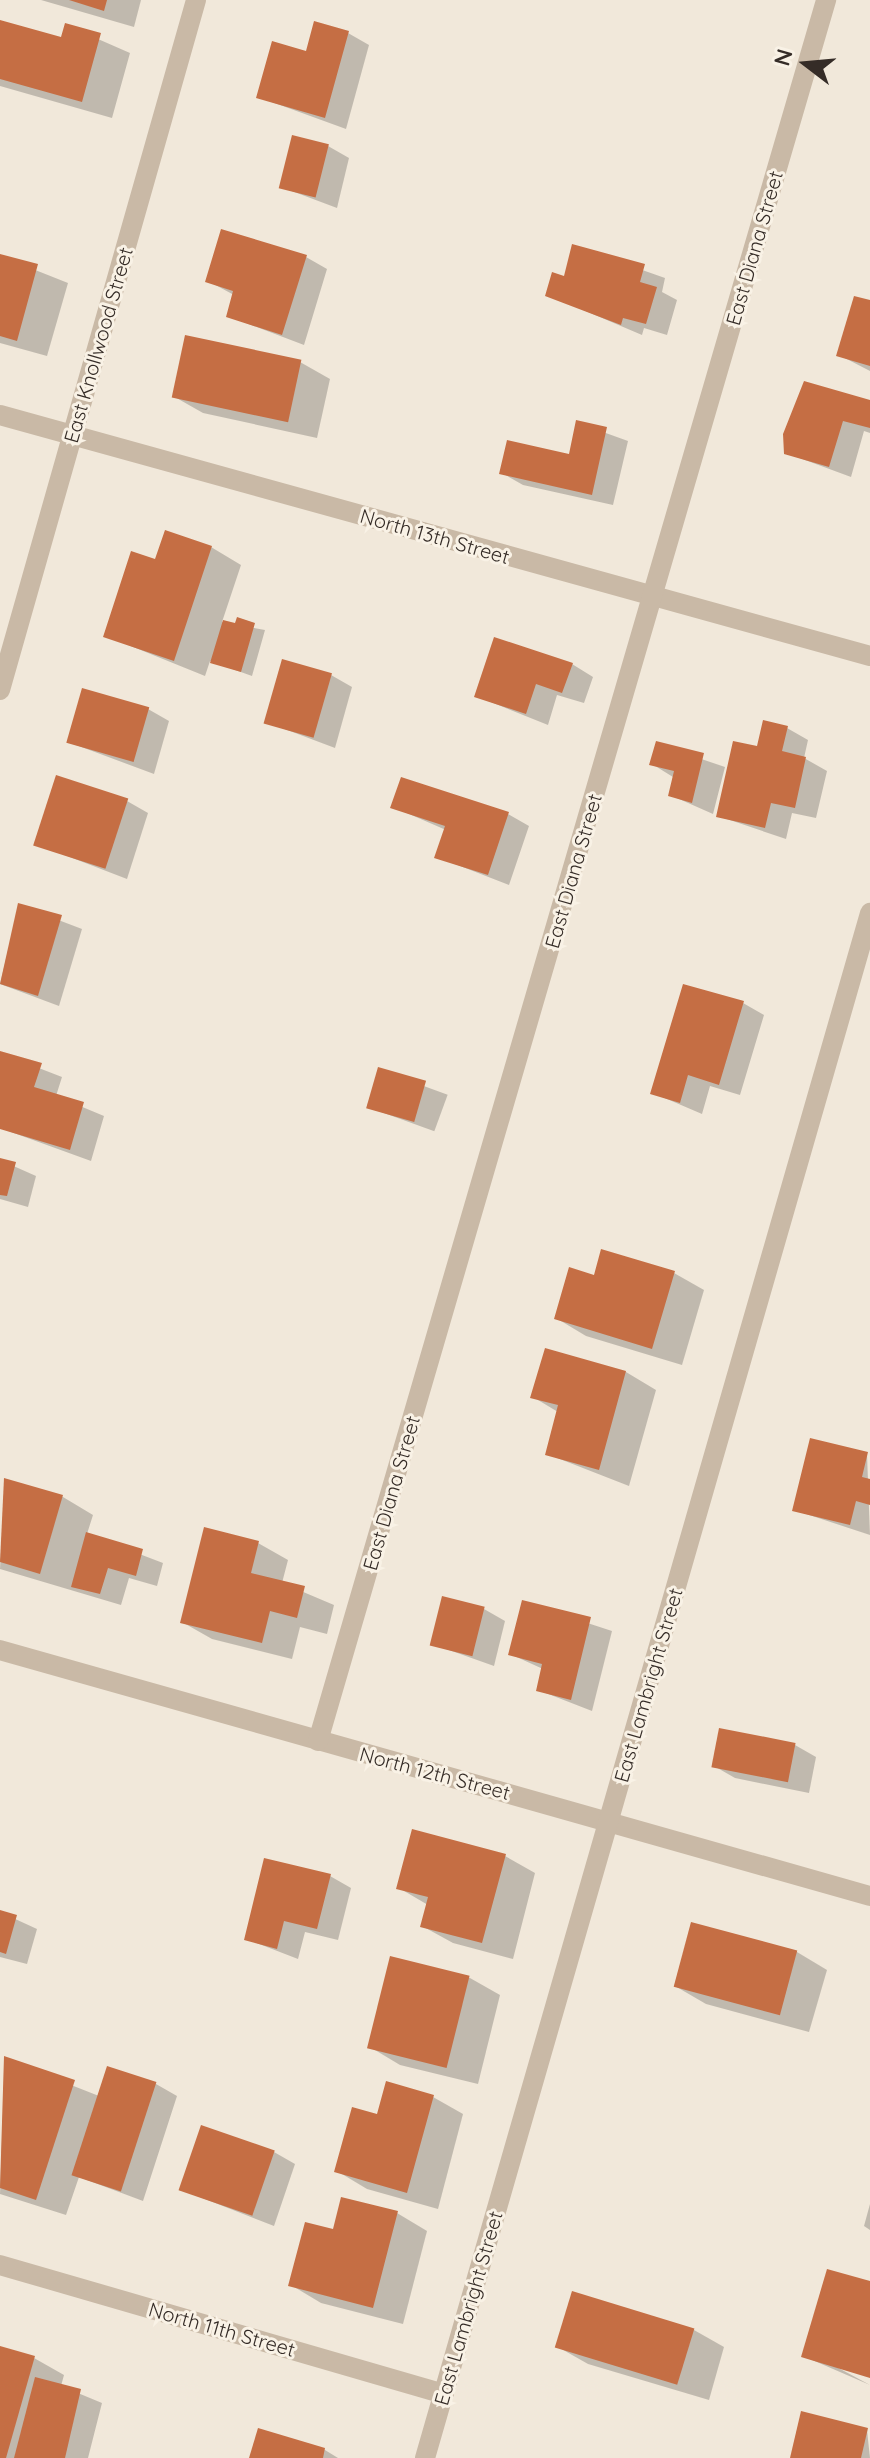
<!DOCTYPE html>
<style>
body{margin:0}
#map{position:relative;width:870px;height:2458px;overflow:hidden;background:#f1e8da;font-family:Quicksand,sans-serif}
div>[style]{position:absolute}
.shadow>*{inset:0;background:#0003;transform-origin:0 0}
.building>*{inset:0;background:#c56e44;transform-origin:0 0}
.minor>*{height:20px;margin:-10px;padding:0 10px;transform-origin:10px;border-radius:10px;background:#c9b9a6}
span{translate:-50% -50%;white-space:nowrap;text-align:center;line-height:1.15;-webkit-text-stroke:6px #f9f2e6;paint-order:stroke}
.street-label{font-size:20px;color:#352c27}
.north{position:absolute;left:766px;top:24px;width:80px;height:80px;-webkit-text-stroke:6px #f9f2e6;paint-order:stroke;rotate:286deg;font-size:22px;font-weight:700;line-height:32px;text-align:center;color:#352c27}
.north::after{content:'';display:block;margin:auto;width:28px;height:36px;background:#352c27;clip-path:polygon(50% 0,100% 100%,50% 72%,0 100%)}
</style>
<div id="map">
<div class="shadow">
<i style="clip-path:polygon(41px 0,141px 0,134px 27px)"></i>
<i style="clip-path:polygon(0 23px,62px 40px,66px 25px,130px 53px,112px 118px,0 86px)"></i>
<i style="clip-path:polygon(348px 33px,369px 45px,346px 129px,258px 97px,308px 53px)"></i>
<i style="clip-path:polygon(328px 146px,349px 158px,337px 208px,281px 187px)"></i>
<i style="clip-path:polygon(574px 246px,665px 278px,662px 292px,677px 300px,667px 335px,644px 328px,642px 335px,548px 295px,565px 278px)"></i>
<i style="clip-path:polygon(0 256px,68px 283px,47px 356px,0 343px)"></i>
<i style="clip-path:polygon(306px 257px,327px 269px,304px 345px,228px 316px,234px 295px,208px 281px)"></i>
<i style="clip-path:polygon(870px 302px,870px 371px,839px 355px)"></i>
<i style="clip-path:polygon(300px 362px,330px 379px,317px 438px,203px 413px,173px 396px)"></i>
<i style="clip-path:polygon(870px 402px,870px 433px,864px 431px,851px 477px,786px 453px)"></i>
<i style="clip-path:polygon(578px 423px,628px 441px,613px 505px,523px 485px,502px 473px,570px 456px)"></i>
<i style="clip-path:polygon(211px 547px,241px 565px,222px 622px,265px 630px,252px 676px,210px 661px,205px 676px,106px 636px,156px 562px)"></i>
<i style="clip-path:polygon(572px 664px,593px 677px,584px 703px,557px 695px,548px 725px,476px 696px)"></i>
<i style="clip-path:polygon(331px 675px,352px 687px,335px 748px,266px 722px)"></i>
<i style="clip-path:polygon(148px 709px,169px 721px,154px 774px,68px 742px)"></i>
<i style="clip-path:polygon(787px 728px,808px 740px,804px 758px,827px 771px,816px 818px,792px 813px,786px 839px,718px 816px,759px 748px)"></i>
<i style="clip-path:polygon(657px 744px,725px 767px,713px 814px,670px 795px,673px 777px,652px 764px)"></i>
<i style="clip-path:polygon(127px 801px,148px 813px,127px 879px,36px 844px)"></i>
<i style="clip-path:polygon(393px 807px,508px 814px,529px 826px,509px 885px,437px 857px,446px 830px)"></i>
<i style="clip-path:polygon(19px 905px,82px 929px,59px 1006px,0 984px)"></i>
<i style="clip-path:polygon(743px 1003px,764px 1015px,740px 1095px,710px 1086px,702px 1114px,653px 1093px)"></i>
<i style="clip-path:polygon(0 1053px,62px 1077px,56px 1096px,104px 1116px,91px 1161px,0 1128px)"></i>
<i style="left:380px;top:1070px;width:72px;height:39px;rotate:20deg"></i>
<i style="clip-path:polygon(0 1160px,36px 1176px,28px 1207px,0 1199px)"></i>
<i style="clip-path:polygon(674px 1273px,704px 1290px,682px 1365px,586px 1336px,556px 1318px,595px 1278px)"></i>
<i style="clip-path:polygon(546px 1351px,626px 1372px,656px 1390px,629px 1486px,547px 1454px,558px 1412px,533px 1397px)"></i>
<i style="clip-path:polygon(867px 1454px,870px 1535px,794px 1510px)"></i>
<i style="clip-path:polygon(5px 1481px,63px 1497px,93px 1515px,87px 1534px,163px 1563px,157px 1586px,129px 1578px,121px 1605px,0 1569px)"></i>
<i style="clip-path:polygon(258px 1543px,288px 1560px,282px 1583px,334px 1605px,327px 1634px,300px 1627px,292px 1659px,212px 1639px,182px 1622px)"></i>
<i style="clip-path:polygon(523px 1602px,612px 1631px,592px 1711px,538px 1690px,543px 1669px,510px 1654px)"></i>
<i style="clip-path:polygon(484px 1609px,505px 1621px,494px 1666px,432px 1644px)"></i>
<i style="clip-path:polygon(795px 1745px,816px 1757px,809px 1793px,735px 1778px,714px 1766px)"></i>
<i style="clip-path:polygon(505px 1856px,535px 1873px,513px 1959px,453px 1943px,422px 1926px,428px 1905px,399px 1888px)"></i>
<i style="clip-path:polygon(330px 1876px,351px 1888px,338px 1940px,305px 1932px,298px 1959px,246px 1939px)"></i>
<i style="clip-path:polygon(0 1912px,37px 1929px,27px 1964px,0 1957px)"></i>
<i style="clip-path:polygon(692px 1924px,797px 1952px,827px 1970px,809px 2032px,706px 2004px,675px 1986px)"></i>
<i style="clip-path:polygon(392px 1958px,470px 1978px,500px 1995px,478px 2084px,400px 2065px,370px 2047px)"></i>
<i style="clip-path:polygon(5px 2059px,99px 2096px,156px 2084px,177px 2096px,143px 2201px,79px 2177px,66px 2215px,0 2194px)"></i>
<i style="clip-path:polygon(433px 2097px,463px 2114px,438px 2209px,367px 2189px,337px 2171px)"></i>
<i style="clip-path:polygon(274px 2152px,295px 2164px,274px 2226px,182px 2190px)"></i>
<i style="clip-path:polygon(870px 2204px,870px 2230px,864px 2226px)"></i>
<i style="clip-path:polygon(397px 2213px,427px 2231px,403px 2324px,321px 2303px,291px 2285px)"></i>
<i style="clip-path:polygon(870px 2284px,870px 2376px,833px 2365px,870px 2385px,803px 2356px)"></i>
<i style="clip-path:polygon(694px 2330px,724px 2347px,709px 2400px,588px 2364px,558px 2347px)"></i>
<i style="clip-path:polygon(0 2348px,34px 2358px,64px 2375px,61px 2386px,102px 2403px,88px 2458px,0 2458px)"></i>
<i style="clip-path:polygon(867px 2430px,870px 2458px,792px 2458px)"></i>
<i style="clip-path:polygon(259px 2431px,325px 2450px,338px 2458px,251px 2458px)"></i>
</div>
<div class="building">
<i style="clip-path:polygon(69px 0,107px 0,104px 11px)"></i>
<i style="clip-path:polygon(0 20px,61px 37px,65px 23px,101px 33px,82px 102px,0 79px)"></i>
<i style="clip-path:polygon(314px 21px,349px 31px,325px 118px,256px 98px,272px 41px,306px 51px)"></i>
<i style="left:292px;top:135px;width:38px;height:55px;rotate:14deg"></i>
<i style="clip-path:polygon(221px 229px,307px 255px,282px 335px,226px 317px,233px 291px,205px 282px)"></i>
<i style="clip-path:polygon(572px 244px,645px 264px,640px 282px,657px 287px,646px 324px,623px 318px,621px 325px,545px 296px,552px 272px,564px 276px)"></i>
<i style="clip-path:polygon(0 254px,38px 264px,17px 341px,0 336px)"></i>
<i style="clip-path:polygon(854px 296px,870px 300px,870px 366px,836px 356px)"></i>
<i style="left:185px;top:335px;width:119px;height:64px;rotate:12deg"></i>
<i style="clip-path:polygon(804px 381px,870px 400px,870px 428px,843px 421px,829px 467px,784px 454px,783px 434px)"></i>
<i style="clip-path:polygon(576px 420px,607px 427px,592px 495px,499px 474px,507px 440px,569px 454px)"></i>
<i style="clip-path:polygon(165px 530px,212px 546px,174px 661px,103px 637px,131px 551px,155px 559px)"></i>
<i style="clip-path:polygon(237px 617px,255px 623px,241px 672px,210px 663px,223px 620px,235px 623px)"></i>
<i style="clip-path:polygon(494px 637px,573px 663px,562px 693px,536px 684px,526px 714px,474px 697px)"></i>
<i style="left:282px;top:659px;width:52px;height:67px;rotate:16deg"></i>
<i style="left:82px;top:688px;width:70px;height:57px;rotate:16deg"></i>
<i style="clip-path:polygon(763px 720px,788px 726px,782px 751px,806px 757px,795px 808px,771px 803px,765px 828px,716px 817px,733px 741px,757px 746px)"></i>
<i style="clip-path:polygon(656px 741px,704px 753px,692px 803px,668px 796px,674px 771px,649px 765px)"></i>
<i style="left:56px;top:775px;width:76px;height:74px;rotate:18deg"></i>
<i style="clip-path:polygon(401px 777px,509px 812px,488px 875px,434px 858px,445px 826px,390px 808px)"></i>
<i style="clip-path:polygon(18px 903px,62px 915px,38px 996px,0 984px)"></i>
<i style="clip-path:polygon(683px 984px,744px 1001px,719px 1085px,688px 1075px,680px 1103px,650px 1094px)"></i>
<i style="clip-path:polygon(0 1051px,42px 1063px,34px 1087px,84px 1102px,70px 1150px,0 1129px)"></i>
<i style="left:378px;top:1067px;width:50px;height:43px;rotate:16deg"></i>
<i style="clip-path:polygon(0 1158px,16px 1162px,7px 1196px,0 1195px)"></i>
<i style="clip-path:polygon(601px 1249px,675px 1271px,652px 1349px,554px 1319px,569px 1267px,594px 1275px)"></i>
<i style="clip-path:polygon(545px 1348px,626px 1371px,599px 1470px,545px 1455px,558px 1405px,530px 1398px)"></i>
<i style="clip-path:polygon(810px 1438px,868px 1452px,862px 1477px,870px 1479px,870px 1505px,856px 1501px,850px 1525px,792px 1511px)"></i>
<i style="clip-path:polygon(4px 1478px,63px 1495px,40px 1574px,0 1562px)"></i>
<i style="clip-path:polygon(204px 1527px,259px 1541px,251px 1573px,305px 1586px,297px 1618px,270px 1611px,262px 1643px,180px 1623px)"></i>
<i style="clip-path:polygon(86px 1532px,143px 1549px,136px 1576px,108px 1568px,100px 1594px,71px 1587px)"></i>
<i style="left:442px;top:1596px;width:44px;height:51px;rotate:14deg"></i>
<i style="clip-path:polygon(522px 1600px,591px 1617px,571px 1700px,536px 1691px,542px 1664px,508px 1655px)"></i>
<i style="left:719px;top:1728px;width:78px;height:40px;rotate:11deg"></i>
<i style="clip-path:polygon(412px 1829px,506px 1854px,482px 1943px,420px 1927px,428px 1897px,396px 1889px)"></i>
<i style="clip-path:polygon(264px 1858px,331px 1874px,317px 1929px,284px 1921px,277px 1949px,244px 1940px)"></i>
<i style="clip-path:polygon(0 1910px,17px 1915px,6px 1954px,0 1952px)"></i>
<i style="left:691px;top:1922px;width:110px;height:67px;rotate:15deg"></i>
<i style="left:390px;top:1956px;width:82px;height:95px;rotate:14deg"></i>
<i style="clip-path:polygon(4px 2056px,75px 2080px,36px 2200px,0 2188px)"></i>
<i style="left:107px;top:2066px;width:52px;height:115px;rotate:18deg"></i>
<i style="clip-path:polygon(386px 2081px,434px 2095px,407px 2193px,334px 2172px,352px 2107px,377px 2114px)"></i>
<i style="left:201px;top:2125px;width:78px;height:69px;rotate:19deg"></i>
<i style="clip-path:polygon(341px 2197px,398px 2211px,373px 2308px,288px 2286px,305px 2222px,333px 2229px)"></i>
<i style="clip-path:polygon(827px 2269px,870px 2281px,870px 2378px,801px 2357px)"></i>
<i style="left:572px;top:2291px;width:128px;height:59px;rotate:17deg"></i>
<i style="clip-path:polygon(0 2346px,35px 2356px,6px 2458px,0 2458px)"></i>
<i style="clip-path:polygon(35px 2377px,81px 2389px,65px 2458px,14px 2458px)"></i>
<i style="clip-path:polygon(801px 2411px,868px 2428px,861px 2458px,790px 2458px)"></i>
<i style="clip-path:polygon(258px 2428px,325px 2448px,323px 2458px,249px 2458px)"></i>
</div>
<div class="minor">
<i style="left:0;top:415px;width:903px;rotate:15.48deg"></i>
<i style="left:0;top:690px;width:717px;rotate:-74.14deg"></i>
<i style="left:0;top:1650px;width:904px;rotate:15.79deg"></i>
<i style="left:318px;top:1741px;width:1814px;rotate:-73.73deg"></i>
<i style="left:0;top:2265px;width:462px;rotate:16.2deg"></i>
<i style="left:425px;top:2458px;width:1608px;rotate:-73.93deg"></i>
</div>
<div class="street-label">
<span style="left:754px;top:248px;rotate:-74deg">East Diana Street</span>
<span style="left:98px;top:345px;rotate:-74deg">East Knollwood Street</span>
<span style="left:435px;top:536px;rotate:16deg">North 13th Street</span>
<span style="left:573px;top:871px;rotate:-74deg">East Diana Street</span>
<span style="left:391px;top:1493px;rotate:-74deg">East Diana Street</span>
<span style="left:648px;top:1685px;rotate:-74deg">East Lambright Street</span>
<span style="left:435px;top:1773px;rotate:15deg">North 12th Street</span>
<span style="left:468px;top:2308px;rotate:-74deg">East Lambright Street</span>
<span style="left:222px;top:2329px;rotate:16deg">North 11th Street</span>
</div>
<div class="north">N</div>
</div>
